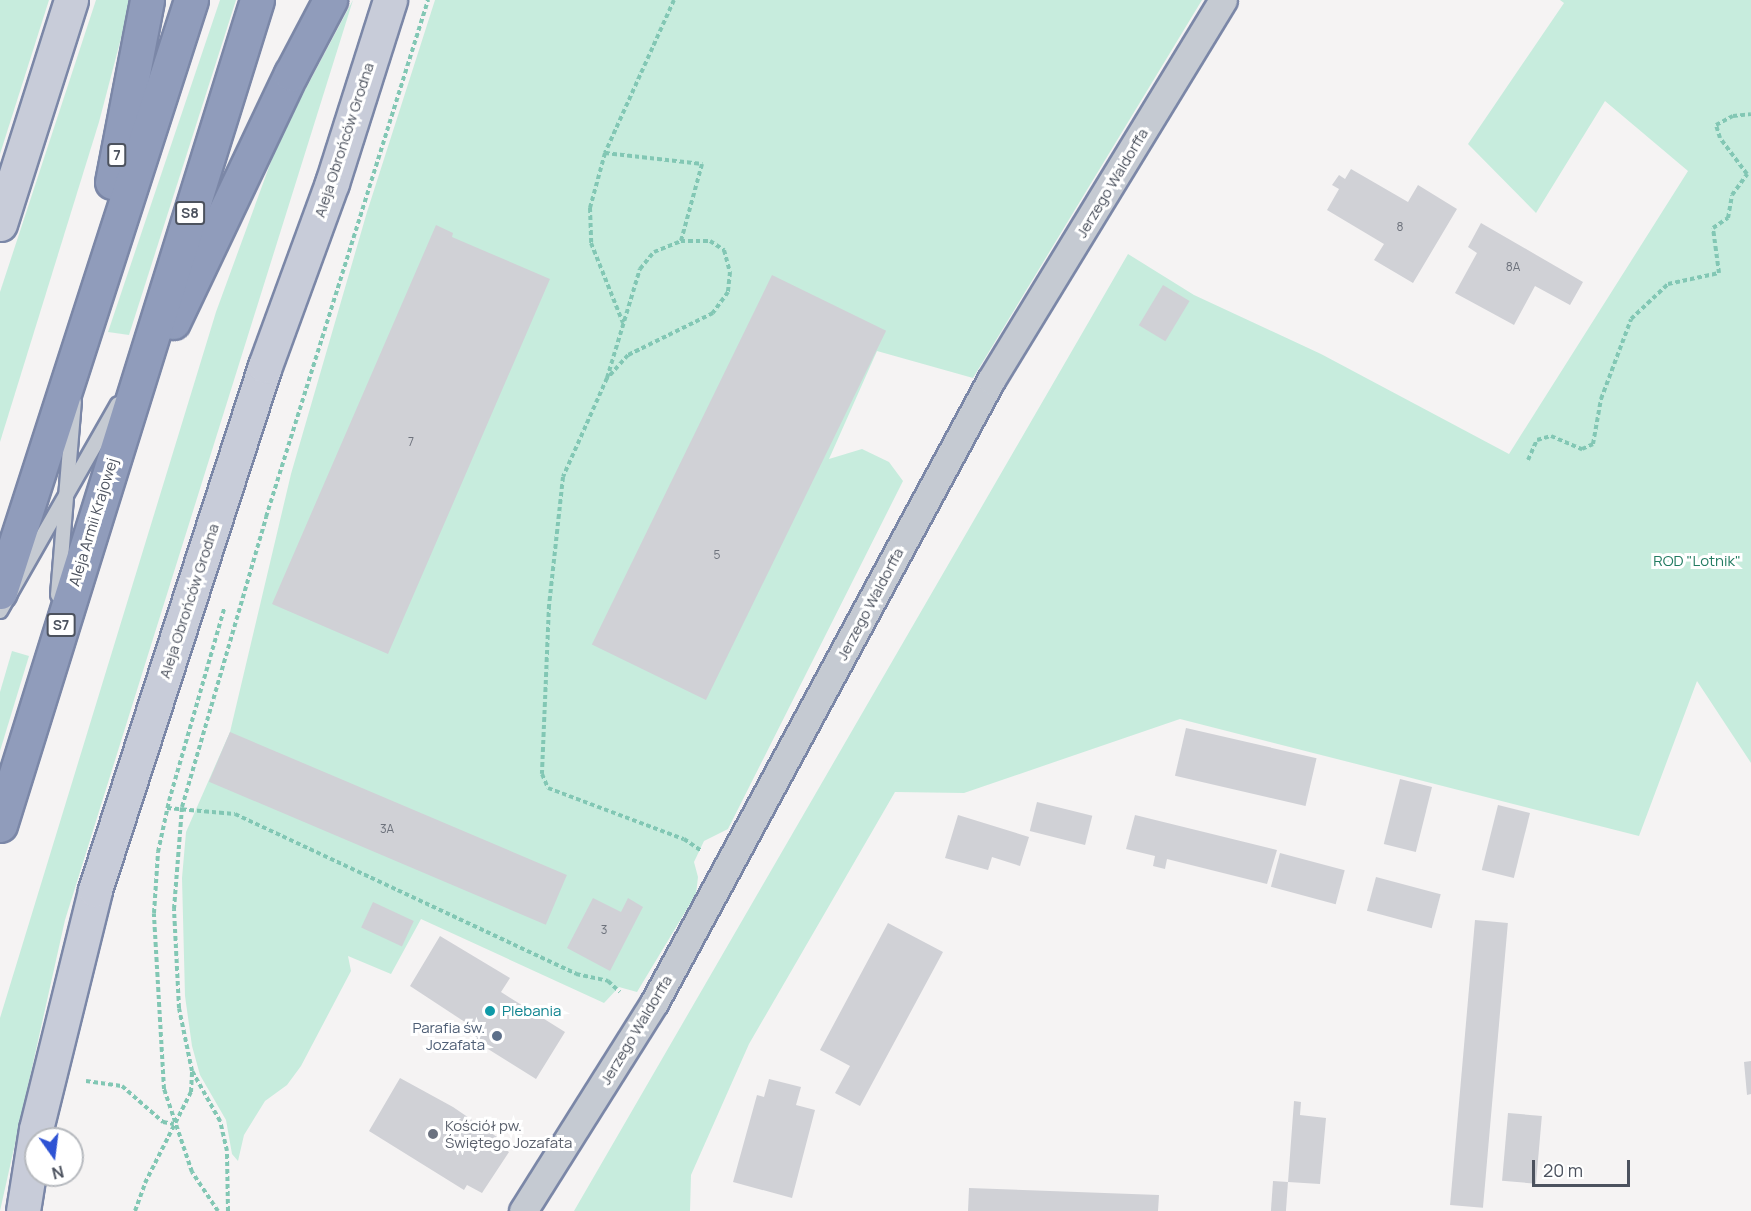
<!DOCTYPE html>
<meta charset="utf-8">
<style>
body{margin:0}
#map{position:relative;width:1751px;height:1211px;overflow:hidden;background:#f5f3f3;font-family:Manrope,sans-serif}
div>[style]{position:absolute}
.green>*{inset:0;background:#c7ecdd}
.building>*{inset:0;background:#d0d1d6;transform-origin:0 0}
.path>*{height:4px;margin-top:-2px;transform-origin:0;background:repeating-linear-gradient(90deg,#82c7b4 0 4.5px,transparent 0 7.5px)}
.roads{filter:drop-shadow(2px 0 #7b87a7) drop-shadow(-2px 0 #7b87a7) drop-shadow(0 2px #7b87a7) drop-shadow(0 -2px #7b87a7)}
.service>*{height:14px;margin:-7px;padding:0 7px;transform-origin:7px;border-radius:7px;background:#c5cad2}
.minor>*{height:27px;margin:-13.5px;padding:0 13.5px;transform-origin:13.5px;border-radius:13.5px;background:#c5cad2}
.secondary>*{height:33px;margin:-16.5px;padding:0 16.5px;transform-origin:16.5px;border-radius:16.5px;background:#c8ccd9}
.motorway>*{height:33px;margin:-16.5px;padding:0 16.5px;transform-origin:16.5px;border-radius:16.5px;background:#909cbb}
.dots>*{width:16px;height:16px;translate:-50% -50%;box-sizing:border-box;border:3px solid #fff;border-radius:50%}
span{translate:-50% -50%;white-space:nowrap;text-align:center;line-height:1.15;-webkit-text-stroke:6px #fff;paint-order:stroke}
.number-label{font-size:12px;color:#6d727c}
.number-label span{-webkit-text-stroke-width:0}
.shield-label span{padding:2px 4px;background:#fff;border:2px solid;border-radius:4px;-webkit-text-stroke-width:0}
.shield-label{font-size:14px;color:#4c525e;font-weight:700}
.street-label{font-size:15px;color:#4c525e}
.park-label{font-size:15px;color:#227b61}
.culture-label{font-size:15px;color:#0d838f}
.left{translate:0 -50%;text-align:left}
.service-label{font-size:15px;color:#4e5e75}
.right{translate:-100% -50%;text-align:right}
.worship-label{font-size:15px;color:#5b616d}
.north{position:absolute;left:24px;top:1127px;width:60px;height:60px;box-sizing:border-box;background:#fff;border:2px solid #b7babf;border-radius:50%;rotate:166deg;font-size:16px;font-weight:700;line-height:24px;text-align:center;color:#4c525e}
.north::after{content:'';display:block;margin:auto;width:21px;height:27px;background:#2e53d4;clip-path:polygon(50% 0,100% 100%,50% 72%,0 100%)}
.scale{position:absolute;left:1532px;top:1160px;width:98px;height:27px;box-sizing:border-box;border:3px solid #4c525e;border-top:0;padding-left:8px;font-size:18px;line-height:21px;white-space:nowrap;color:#4c525e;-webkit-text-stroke:4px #fff;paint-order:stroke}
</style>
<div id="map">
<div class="green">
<i style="clip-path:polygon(0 0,49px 0,0 154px)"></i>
<i style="clip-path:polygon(96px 0,131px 0,99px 122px,0 442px,0 292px)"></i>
<i style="clip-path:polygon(220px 0,236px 0,129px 335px,108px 332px)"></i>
<i style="clip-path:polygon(353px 0,65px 920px,0 1211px,0 1018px,216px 312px,280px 137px)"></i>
<i style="clip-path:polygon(435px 0,1202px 0,973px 378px,877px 351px,829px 459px,862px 449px,889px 462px,903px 481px,728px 829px,704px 841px,694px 862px,698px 877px,696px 894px,637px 992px,619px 987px,604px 1003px,421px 919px,391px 974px,348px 956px,351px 971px,301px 1066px,287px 1085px,265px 1101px,244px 1135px,238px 1161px,232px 1154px,226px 1120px,200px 1075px,192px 1046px,185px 996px,182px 878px,186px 832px,230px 732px,291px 474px,367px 212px)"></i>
<i style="clip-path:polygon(1560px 0,1751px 0,1751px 763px,1697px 681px,1639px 836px,1180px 719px,964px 793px,895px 792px,749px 1044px,691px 1175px,690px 1211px,574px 1211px,1128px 254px,1194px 295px,1321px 354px,1509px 454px,1688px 171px,1605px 101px,1536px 213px,1468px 144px,1564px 3px)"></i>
<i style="clip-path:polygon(12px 651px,29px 656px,0 751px,0 692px)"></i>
</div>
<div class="building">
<i style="clip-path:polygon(1351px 169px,1408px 202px,1418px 185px,1457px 209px,1413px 283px,1374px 260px,1384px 244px,1327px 210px,1339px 189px,1332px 185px,1339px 175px,1345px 179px)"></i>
<i style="clip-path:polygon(1481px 223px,1583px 282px,1570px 305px,1535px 286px,1514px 325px,1455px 293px,1477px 253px,1468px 247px)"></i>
<i style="clip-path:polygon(436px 225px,453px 233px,452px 237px,550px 279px,388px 654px,272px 604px)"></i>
<i style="left:772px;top:275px;width:127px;height:411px;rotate:26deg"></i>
<i style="left:1163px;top:285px;width:31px;height:47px;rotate:31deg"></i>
<i style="left:1186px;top:728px;width:134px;height:49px;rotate:13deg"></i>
<i style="left:230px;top:732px;width:366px;height:54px;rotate:23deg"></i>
<i style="left:1400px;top:779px;width:33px;height:67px;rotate:14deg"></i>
<i style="left:1037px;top:802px;width:57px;height:30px;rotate:14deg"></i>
<i style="left:1498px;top:805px;width:33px;height:67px;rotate:14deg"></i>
<i style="clip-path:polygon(958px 815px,1029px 837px,1020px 866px,992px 857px,988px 870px,945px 858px)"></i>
<i style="clip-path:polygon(1135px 815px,1277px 850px,1267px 884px,1167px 859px,1165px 869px,1153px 866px,1155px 856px,1126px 849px)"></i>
<i style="left:1280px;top:853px;width:67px;height:35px;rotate:15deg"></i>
<i style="left:1376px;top:877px;width:67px;height:35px;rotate:15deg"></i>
<i style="clip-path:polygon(593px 898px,621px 912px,628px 898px,643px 907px,610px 971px,567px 948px)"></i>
<i style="left:373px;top:902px;width:45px;height:28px;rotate:25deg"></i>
<i style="left:1475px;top:920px;width:33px;height:286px;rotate:5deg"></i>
<i style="clip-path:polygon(888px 923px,943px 952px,860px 1106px,835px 1093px,850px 1066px,820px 1050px)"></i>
<i style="clip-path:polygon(440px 936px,510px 978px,501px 992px,565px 1032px,536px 1079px,472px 1039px,477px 1030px,410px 986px)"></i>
<i style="clip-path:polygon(1751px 1061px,1751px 1094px,1747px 1095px,1744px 1062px)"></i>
<i style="clip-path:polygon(400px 1078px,453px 1107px,497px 1137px,494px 1142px,509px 1152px,482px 1193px,467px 1185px,464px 1190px,369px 1131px)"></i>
<i style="clip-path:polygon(769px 1079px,801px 1087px,796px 1105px,815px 1110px,792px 1198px,733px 1182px,757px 1095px,764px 1097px)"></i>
<i style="clip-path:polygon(1294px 1101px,1301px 1102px,1300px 1115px,1326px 1118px,1320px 1184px,1288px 1182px)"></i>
<i style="left:1508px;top:1113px;width:34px;height:68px;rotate:5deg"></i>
<i style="left:1273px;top:1181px;width:15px;height:30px;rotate:4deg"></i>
<i style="clip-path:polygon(969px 1188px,1159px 1195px,1158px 1211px,968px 1211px)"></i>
</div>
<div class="path">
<i style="left:674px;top:0;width:168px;rotate:114.3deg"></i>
<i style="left:605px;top:153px;width:98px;rotate:6.5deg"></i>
<i style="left:702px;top:164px;width:80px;rotate:105.3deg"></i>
<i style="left:605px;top:153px;width:57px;rotate:105.3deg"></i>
<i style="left:590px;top:208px;width:35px;rotate:88deg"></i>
<i style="left:591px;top:243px;width:86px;rotate:68.2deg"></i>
<i style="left:607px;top:378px;width:114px;rotate:-73.2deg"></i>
<i style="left:640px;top:269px;width:22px;rotate:-51deg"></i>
<i style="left:654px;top:252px;width:29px;rotate:-22deg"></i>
<i style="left:681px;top:241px;width:29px"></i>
<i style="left:710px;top:241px;width:17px;rotate:33deg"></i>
<i style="left:724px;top:250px;width:23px;rotate:75deg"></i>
<i style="left:730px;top:272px;width:20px;rotate:96deg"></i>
<i style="left:728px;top:292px;width:26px;rotate:126deg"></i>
<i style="left:713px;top:313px;width:95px;rotate:153.7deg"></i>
<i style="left:628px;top:355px;width:31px;rotate:132deg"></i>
<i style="left:607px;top:378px;width:108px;rotate:114deg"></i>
<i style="left:563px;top:477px;width:129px;rotate:96.2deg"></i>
<i style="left:549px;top:605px;width:169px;rotate:92.4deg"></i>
<i style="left:542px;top:774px;width:15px;rotate:67deg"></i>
<i style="left:548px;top:788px;width:145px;rotate:20.6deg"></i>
<i style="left:684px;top:839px;width:22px;rotate:34deg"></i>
<i style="left:1528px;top:460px;width:22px;rotate:-66deg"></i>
<i style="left:1537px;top:440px;width:15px;rotate:-16deg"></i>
<i style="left:1551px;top:436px;width:34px;rotate:23deg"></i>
<i style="left:1582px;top:449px;width:12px;rotate:-24deg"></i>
<i style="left:1593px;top:444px;width:46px;rotate:-79.9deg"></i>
<i style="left:1601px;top:399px;width:85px;rotate:-69.4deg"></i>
<i style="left:1631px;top:319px;width:51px;rotate:-43.4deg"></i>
<i style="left:1668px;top:284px;width:52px;rotate:-12.2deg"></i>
<i style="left:1719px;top:273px;width:45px;rotate:-97.6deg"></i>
<i style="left:1713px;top:228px;width:18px;rotate:-34deg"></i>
<i style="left:1728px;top:218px;width:23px;rotate:-80deg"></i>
<i style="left:1732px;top:195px;width:26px;rotate:-54deg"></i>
<i style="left:1747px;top:174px;width:45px;rotate:-126.9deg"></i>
<i style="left:1720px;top:138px;width:14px;rotate:-107deg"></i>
<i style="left:1716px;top:125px;width:19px;rotate:-28deg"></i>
<i style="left:1733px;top:116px;width:18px;rotate:-6deg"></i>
<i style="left:167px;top:808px;width:68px;rotate:5deg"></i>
<i style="left:235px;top:814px;width:377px;rotate:25.1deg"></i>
<i style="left:576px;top:974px;width:33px;rotate:12deg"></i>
<i style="left:608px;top:981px;width:16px;rotate:43deg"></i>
<i style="left:86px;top:1081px;width:36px;rotate:8deg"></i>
<i style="left:122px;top:1086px;width:55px;rotate:41.3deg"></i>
<i style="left:163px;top:1122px;width:11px;rotate:10deg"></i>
<i style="left:135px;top:1211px;width:30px;rotate:-70deg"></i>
<i style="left:145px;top:1183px;width:102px;rotate:-63.2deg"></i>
<i style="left:191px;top:1092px;width:20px;rotate:-87deg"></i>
<i style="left:218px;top:1211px;width:47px;rotate:-123.7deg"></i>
<i style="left:192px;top:1172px;width:88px;rotate:-108.6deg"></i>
<i style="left:164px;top:1089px;width:176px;rotate:-93.3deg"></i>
<i style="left:154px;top:913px;width:61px;rotate:-86.2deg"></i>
<i style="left:158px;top:852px;width:52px;rotate:-77.8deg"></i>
<i style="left:169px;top:801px;width:200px;rotate:-74deg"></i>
<i style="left:228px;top:1211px;width:60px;rotate:-91deg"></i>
<i style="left:227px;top:1151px;width:31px;rotate:-103deg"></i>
<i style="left:220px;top:1121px;width:57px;rotate:-119.2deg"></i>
<i style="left:192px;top:1071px;width:64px;rotate:-101.7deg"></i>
<i style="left:179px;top:1008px;width:99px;rotate:-92.9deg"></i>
<i style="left:174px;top:909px;width:102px;rotate:-85.5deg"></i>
<i style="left:182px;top:807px;width:302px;rotate:-73.8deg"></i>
<i style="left:266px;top:517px;width:542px;rotate:-72.6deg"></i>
</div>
<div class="roads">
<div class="service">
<i style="left:58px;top:595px;width:194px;rotate:-85.3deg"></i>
<i style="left:0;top:611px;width:238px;rotate:-60.3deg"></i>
</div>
<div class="minor">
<i style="left:523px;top:1211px;width:246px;rotate:-57.8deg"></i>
<i style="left:654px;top:1003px;width:708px;rotate:-61.59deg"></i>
<i style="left:991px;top:380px;width:445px;rotate:-58.6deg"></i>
</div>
<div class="secondary">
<i style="left:0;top:224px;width:235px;rotate:-72.4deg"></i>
<i style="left:23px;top:1211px;width:83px;rotate:-81deg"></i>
<i style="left:36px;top:1129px;width:246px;rotate:-76.1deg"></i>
<i style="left:95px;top:890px;width:551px;rotate:-72.03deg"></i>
<i style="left:265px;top:366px;width:195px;rotate:-69.9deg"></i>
<i style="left:332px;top:183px;width:192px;rotate:-72.4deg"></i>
</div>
<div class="motorway">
<i style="left:112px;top:182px;width:185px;rotate:-79.1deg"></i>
<i style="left:173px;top:322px;width:275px;rotate:-64.6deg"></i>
<i style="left:291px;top:74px;width:84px;rotate:-62.2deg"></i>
<i style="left:0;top:592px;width:622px;rotate:-72.12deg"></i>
<i style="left:0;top:825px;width:864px;rotate:-72.7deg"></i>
</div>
</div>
<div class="dots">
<i style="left:490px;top:1011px;background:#0f9aa8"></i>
<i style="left:497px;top:1036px;background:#5c6f8a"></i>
<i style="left:433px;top:1134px;background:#6b7280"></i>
</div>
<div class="number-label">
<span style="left:1400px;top:227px">8</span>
<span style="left:1513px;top:267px">8A</span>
<span style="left:411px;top:442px">7</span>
<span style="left:717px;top:555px">5</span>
<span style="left:387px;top:829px">3A</span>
<span style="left:604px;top:930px">3</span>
</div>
<div class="shield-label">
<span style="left:117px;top:155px">7</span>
<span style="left:190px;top:213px">S8</span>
<span style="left:61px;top:625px">S7</span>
</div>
<div class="street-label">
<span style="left:344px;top:140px;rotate:-72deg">Aleja Obrońców Grodna</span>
<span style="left:1112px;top:183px;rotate:-59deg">Jerzego Waldorffa</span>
<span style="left:93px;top:522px;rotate:-73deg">Aleja Armii Krajowej</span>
<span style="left:189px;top:601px;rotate:-72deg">Aleja Obrońców Grodna</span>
<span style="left:870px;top:604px;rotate:-62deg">Jerzego Waldorffa</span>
<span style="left:636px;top:1030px;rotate:-59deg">Jerzego Waldorffa</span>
</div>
<div class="park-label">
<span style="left:1697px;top:561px">ROD "Lotnik"</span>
</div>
<div class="culture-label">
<span class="left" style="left:502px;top:1011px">Plebania</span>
</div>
<div class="service-label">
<span class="right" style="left:485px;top:1036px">Parafia św.<br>Jozafata</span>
</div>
<div class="worship-label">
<span class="left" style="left:445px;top:1134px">Kościół pw.<br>Świętego Jozafata</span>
</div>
<div class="north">N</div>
<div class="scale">20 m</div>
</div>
